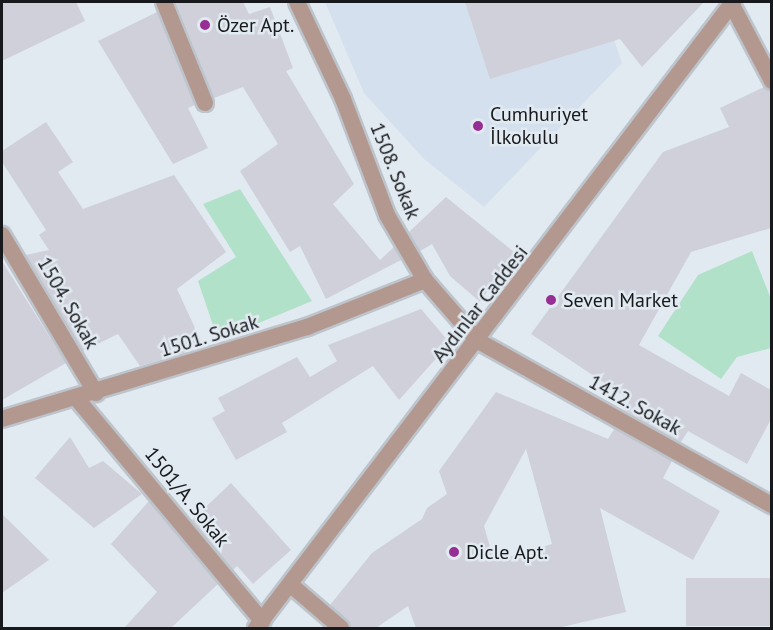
<!DOCTYPE html>
<meta charset="utf-8">
<style>
body{margin:0}
#map{position:relative;width:773px;height:630px;overflow:hidden;background:#e2eaf1;font-family:"PT Sans",sans-serif}
div>[style]{position:absolute}
.built>*{inset:0;background:#d4e0ee}
.green>*{inset:0;background:#b2e1c9}
.building>*{inset:0;background:#cfd0da;transform-origin:0 0}
.roads{filter:drop-shadow(2px 0 #bdc4cb) drop-shadow(-2px 0 #bdc4cb) drop-shadow(0 2px #bdc4cb) drop-shadow(0 -2px #bdc4cb)}
.minor>*{height:16px;margin:-8px;padding:0 8px;transform-origin:8px;border-radius:8px;background:#b3988f}
.tertiary>*{height:16px;margin:-8px;padding:0 8px;transform-origin:8px;border-radius:8px;background:#b3988f}
.dots>*{width:16px;height:16px;translate:-50% -50%;box-sizing:border-box;border:3px solid #e2eaf1;border-radius:50%}
span{translate:-50% -50%;white-space:nowrap;text-align:center;line-height:1.15;-webkit-text-stroke:5px #e2eaf1;paint-order:stroke}
.poi-label{font-size:20px;color:#17191c}
.left{translate:0 -50%;text-align:left}
.street-label{font-size:20px;color:#17191c}
.frame{position:absolute;inset:0;border:3px solid #17191c;pointer-events:none}
</style>
<div id="map">
<div class="built">
<i style="clip-path:polygon(325px 2px,601px 2px,622px 63px,484px 207px,424px 159px,364px 93px)"></i>
</div>
<div class="green">
<i style="clip-path:polygon(240px 189px,312px 301px,218px 340px,198px 281px,236px 257px,203px 204px)"></i>
<i style="clip-path:polygon(752px 251px,771px 299px,771px 348px,737px 357px,721px 379px,658px 336px,698px 275px)"></i>
</div>
<div class="building">
<i style="clip-path:polygon(2px 2px,76px 2px,85px 21px,2px 61px)"></i>
<i style="clip-path:polygon(243px 2px,249px 14px,270px 7px,293px 68px,286px 71px,354px 184px,333px 204px,380px 260px,394px 247px,401px 260px,326px 299px,300px 246px,290px 252px,240px 171px,278px 144px,243px 87px,214px 98px,176px 3px)"></i>
<i style="clip-path:polygon(465px 2px,704px 2px,642px 67px,620px 39px,490px 79px)"></i>
<i style="clip-path:polygon(157px 12px,195px 105px,188px 108px,208px 148px,173px 164px,98px 41px)"></i>
<i style="clip-path:polygon(764px 87px,771px 91px,771px 228px,691px 252px,639px 345px,729px 396px,741px 373px,771px 390px,771px 419px,747px 464px,688px 431px,681px 442px,624px 410px,630px 400px,531px 334px,663px 152px,729px 127px,720px 108px)"></i>
<i style="clip-path:polygon(46px 122px,73px 162px,58px 172px,83px 209px,174px 175px,226px 252px,177px 289px,201px 341px,184px 353px,140px 366px,118px 334px,83px 351px,26px 255px,49px 250px,39px 235px,46px 230px,2px 162px,2px 151px)"></i>
<i style="clip-path:polygon(446px 197px,514px 252px,480px 302px,450px 276px,432px 244px,420px 251px,409px 232px)"></i>
<i style="clip-path:polygon(2px 261px,66px 363px,2px 400px)"></i>
<i style="clip-path:polygon(421px 309px,450px 343px,399px 400px,373px 366px,282px 423px,287px 432px,236px 460px,212px 418px,225px 411px,218px 398px,297px 357px,310px 377px,337px 361px,328px 345px)"></i>
<i style="clip-path:polygon(evenodd,496px 392px,608px 439px,614px 429px,672px 461px,663px 478px,720px 511px,693px 560px,600px 508px,626px 612px,558px 628px,416px 628px,408px 606px,376px 628px,351px 628px,330px 605px,372px 553px,422px 519px,427px 508px,447px 494px,439px 471px,496px 392px,526px 449px,552px 544px,494px 561px,484px 526px,526px 449px)"></i>
<i style="clip-path:polygon(70px 437px,89px 468px,103px 461px,142px 494px,94px 528px,35px 478px)"></i>
<i style="clip-path:polygon(231px 483px,291px 550px,253px 584px,237px 566px,233px 570px,192px 520px)"></i>
<i style="clip-path:polygon(149px 501px,218px 584px,171px 628px,124px 628px,157px 592px,111px 544px)"></i>
<i style="clip-path:polygon(2px 514px,49px 560px,2px 593px)"></i>
<i style="left:771px;top:578px;width:48px;height:85px;rotate:90deg"></i>
</div>
<div class="roads">
<div class="minor">
<i style="left:164px;top:2px;width:109px;rotate:67.9deg"></i>
<i style="left:297px;top:2px;width:107px;rotate:64.6deg"></i>
<i style="left:343px;top:99px;width:124px;rotate:69.2deg"></i>
<i style="left:387px;top:215px;width:75px;rotate:59.7deg"></i>
<i style="left:425px;top:280px;width:81px;rotate:49deg"></i>
<i style="left:478px;top:341px;width:337px;rotate:29.2deg"></i>
<i style="left:731px;top:3px;width:88px;rotate:62.3deg"></i>
<i style="left:2px;top:235px;width:184px;rotate:59.3deg"></i>
<i style="left:78px;top:400px;width:288px;rotate:50.2deg"></i>
<i style="left:2px;top:419px;width:319px;rotate:-16.8deg"></i>
<i style="left:307px;top:327px;width:127px;rotate:-21.7deg"></i>
<i style="left:291px;top:585px;width:66px;rotate:40.7deg"></i>
</div>
<div class="tertiary">
<i style="left:256px;top:628px;width:787px;rotate:-52.69deg"></i>
</div>
</div>
<div class="dots">
<i style="left:205px;top:25px;background:#962e93"></i>
<i style="left:478px;top:126px;background:#962e93"></i>
<i style="left:551px;top:300px;background:#962e93"></i>
<i style="left:454px;top:552px;background:#962e93"></i>
</div>
<div class="poi-label">
<span class="left" style="left:217px;top:25px">Özer Apt.</span>
<span class="left" style="left:490px;top:126px">Cumhuriyet<br>İlkokulu</span>
<span class="left" style="left:563px;top:300px">Seven Market</span>
<span class="left" style="left:466px;top:552px">Dicle Apt.</span>
</div>
<div class="street-label">
<span style="left:395px;top:171px;rotate:68deg">1508. Sokak</span>
<span style="left:68px;top:303px;rotate:60deg">1504. Sokak</span>
<span style="left:480px;top:304px;rotate:-52deg">Aydınlar Caddesi</span>
<span style="left:209px;top:336px;rotate:-17deg">1501. Sokak</span>
<span style="left:635px;top:405px;rotate:29deg">1412. Sokak</span>
<span style="left:187px;top:497px;rotate:51deg">1501/A. Sokak</span>
</div>
<div class="frame"></div>
</div>
